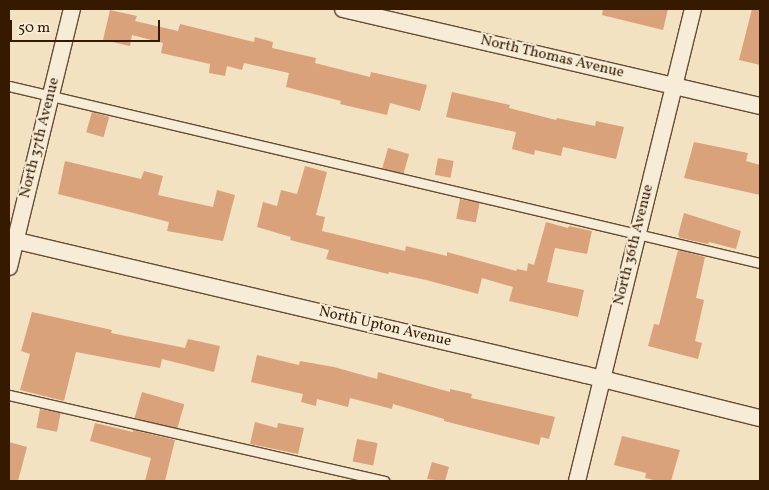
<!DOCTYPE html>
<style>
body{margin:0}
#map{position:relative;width:769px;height:490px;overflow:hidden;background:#f3e2c2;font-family:Vollkorn,serif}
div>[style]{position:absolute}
.building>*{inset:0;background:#daa27a;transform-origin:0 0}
.roads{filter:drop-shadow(1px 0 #654c30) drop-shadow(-1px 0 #654c30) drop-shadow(0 1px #654c30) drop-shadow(0 -1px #654c30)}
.service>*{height:9px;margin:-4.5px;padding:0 4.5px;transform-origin:4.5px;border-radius:4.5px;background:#f7ecd7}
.minor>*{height:16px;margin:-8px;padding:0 8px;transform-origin:8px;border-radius:8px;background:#f7ecd7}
span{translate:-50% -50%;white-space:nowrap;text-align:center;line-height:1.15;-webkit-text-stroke:4px #f7ecd7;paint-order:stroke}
.street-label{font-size:15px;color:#361a00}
.frame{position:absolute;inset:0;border:10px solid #361a00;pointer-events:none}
.scale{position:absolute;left:10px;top:20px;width:150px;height:22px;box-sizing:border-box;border:2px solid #361a00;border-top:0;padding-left:6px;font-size:15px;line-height:18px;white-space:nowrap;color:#361a00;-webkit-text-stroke:4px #f7ecd7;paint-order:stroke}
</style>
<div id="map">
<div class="building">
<i style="clip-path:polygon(603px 9px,668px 9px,663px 30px,602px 15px)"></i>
<i style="clip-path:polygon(752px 9px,760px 9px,760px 65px,739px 60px)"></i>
<i style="clip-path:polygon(110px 10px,137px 16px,135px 21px,178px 31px,180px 24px,254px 42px,255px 37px,273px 42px,272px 48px,316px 58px,315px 63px,370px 77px,371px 72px,427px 85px,420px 111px,390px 103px,387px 115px,340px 104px,341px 101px,286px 87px,289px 73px,244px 63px,242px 70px,227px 66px,225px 76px,209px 73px,210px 64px,161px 53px,163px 43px,132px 35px,130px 46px,103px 40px)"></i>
<i style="clip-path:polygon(452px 92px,510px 105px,509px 108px,556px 120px,557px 118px,595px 126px,596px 121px,624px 127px,616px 159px,563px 147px,561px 156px,535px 150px,534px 155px,512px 149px,516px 132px,446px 117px)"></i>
<i style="left:92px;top:112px;width:18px;height:21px;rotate:16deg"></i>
<i style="clip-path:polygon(694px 142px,748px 153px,746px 161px,760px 165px,760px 195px,684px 178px)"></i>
<i style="left:388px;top:148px;width:22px;height:21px;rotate:16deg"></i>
<i style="left:438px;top:158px;width:16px;height:17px;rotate:11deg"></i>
<i style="clip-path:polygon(65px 161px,141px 179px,144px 171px,163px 176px,158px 195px,213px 207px,217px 190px,235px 195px,223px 241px,167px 231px,169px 222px,58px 194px)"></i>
<i style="clip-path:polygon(305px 166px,327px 172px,316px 215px,325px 217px,322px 231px,405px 251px,406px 246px,447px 256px,447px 252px,516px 271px,517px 269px,527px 271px,528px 263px,534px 265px,546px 222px,568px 228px,569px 226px,592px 231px,587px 254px,555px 248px,547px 282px,584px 290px,578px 317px,509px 301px,513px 287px,482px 278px,478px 294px,426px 280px,389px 272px,388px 274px,326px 259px,329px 250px,290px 240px,291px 237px,257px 227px,263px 202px,277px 206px,281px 190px,297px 194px)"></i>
<i style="left:460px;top:199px;width:20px;height:20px;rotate:11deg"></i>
<i style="clip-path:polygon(684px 213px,741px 231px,736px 249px,709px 242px,708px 244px,680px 238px,678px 235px)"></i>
<i style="clip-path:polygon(678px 250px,705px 257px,696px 298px,704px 300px,695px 341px,702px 343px,698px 359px,648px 346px,654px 324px,659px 325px)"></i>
<i style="clip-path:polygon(32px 312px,112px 330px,111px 333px,185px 348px,188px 339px,220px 346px,214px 372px,162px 359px,160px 368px,76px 352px,64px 401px,20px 390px,30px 354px,21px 351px)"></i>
<i style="clip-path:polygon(257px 355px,299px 365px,300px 361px,334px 367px,377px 379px,378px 372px,450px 392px,450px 389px,472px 394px,471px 398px,555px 417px,549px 439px,541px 437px,539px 445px,444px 421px,444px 419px,393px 404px,392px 409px,350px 398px,348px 407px,317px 399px,316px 406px,301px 402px,303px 394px,251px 382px)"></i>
<i style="left:142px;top:392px;width:44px;height:27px;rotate:16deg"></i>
<i style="left:40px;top:409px;width:21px;height:19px;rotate:11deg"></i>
<i style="clip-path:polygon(255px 422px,277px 428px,278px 423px,304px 428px,298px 454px,250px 444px)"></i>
<i style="clip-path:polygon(95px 423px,133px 432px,133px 430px,175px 440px,165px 481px,145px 481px,151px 458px,90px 441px)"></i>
<i style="clip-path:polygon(622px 436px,680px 450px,671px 481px,658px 481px,645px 478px,646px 473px,614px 465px)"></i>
<i style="left:357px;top:439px;width:21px;height:23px;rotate:11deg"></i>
<i style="clip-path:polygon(9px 442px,27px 447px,18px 481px,9px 481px)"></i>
<i style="clip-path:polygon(432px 462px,449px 467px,445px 481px,427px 479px)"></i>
</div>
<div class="roads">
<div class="service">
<i style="left:9px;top:86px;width:772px;rotate:13.26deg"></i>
<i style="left:9px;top:395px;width:385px;rotate:12.9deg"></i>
</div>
<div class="minor">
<i style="left:343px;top:9px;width:428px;rotate:13.1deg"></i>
<i style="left:9px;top:239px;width:593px;rotate:13.26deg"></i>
<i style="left:586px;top:375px;width:179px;rotate:13.9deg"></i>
<i style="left:9px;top:267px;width:266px;rotate:-76.3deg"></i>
<i style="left:577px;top:481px;width:486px;rotate:-76.2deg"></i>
</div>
</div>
<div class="street-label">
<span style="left:552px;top:57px;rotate:13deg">North Thomas Avenue</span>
<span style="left:40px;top:138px;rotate:-76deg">North 37th Avenue</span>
<span style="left:634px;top:245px;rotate:-76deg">North 36th Avenue</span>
<span style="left:385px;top:327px;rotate:13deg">North Upton Avenue</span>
</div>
<div class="frame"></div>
<div class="scale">50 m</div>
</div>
